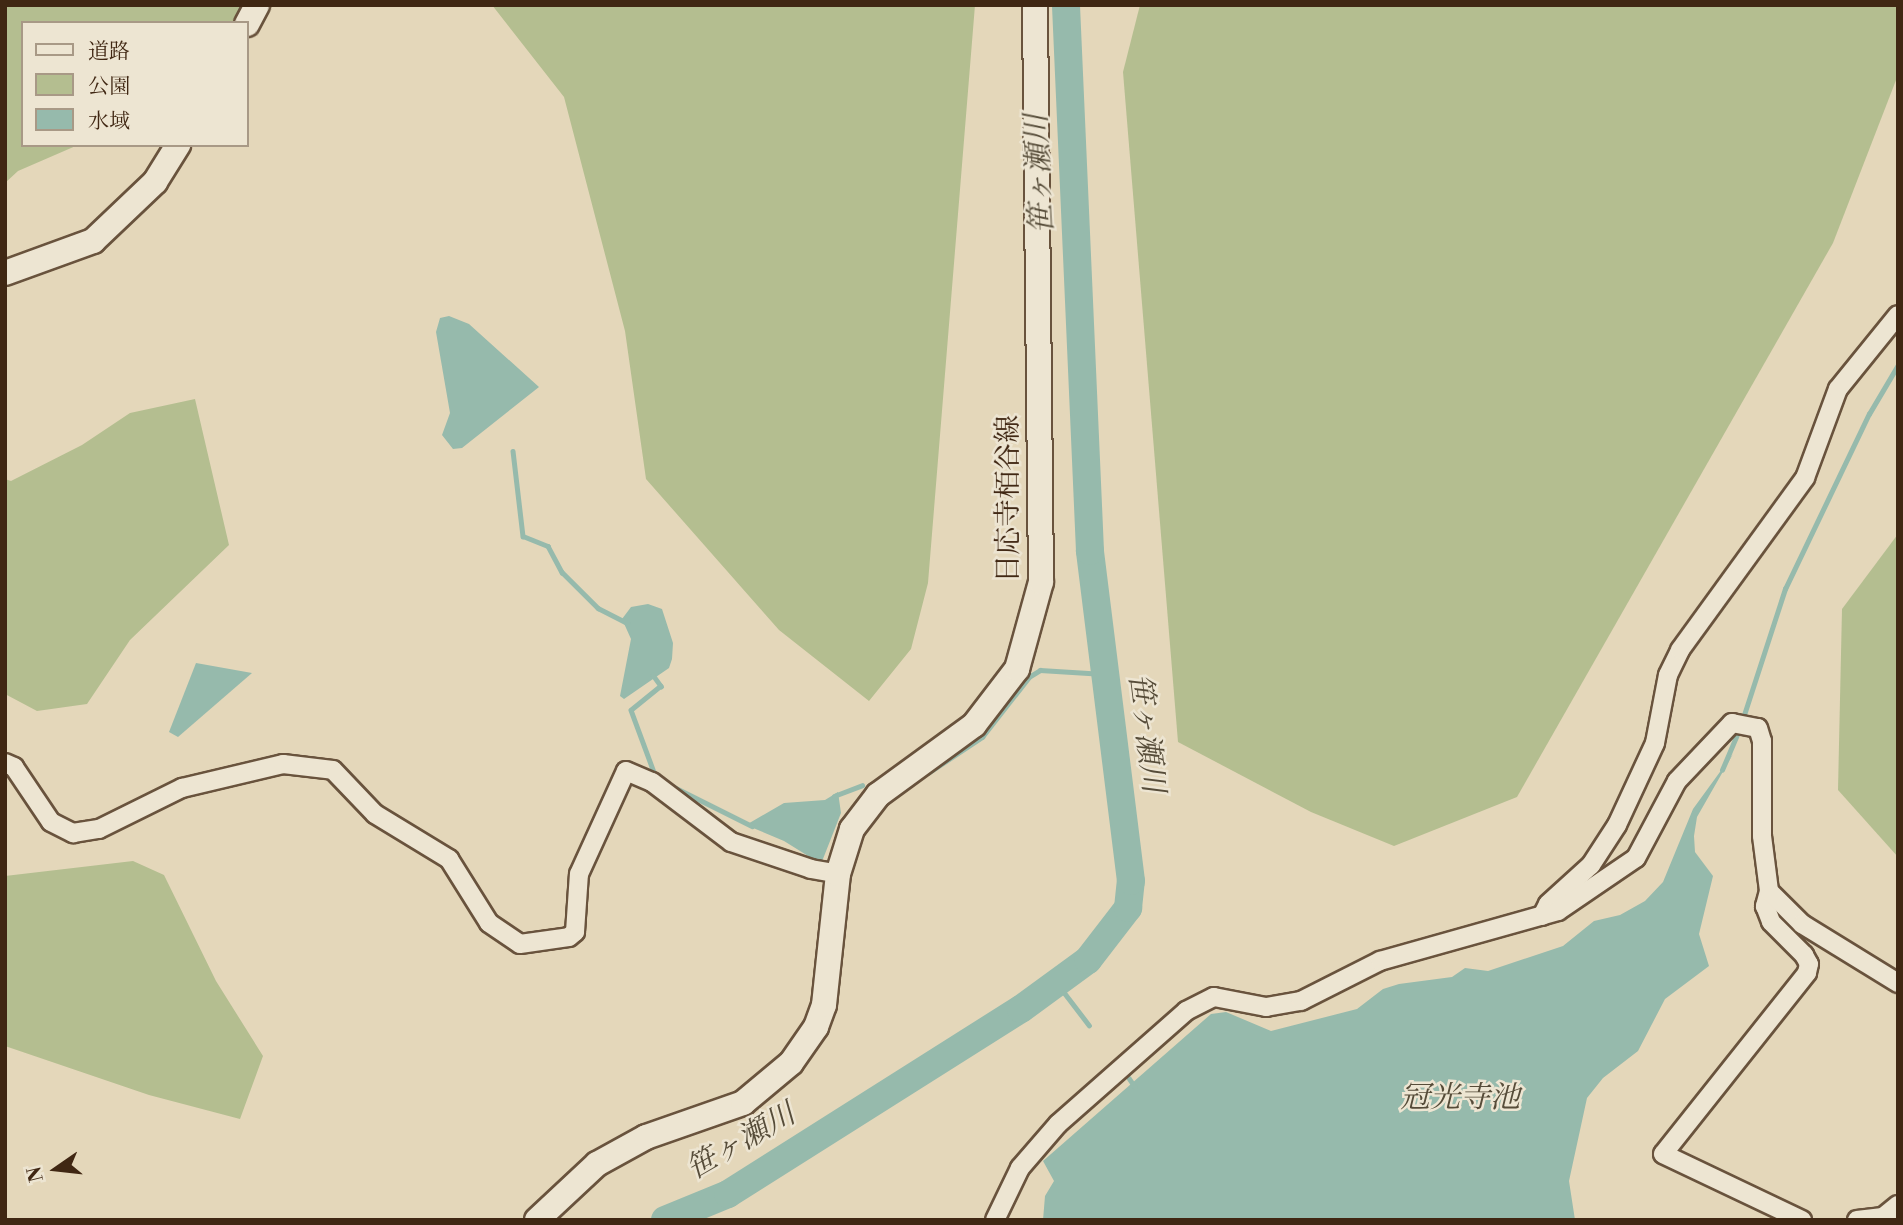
<!DOCTYPE html>
<meta charset="utf-8">
<style>
body{margin:0}
#map{position:relative;width:1903px;height:1225px;overflow:hidden;background:#e4d7ba;font-family:"Libre Bodoni","Noto Serif JP",serif}
div>[style]{position:absolute}
.green>*{inset:0;background:#b4be90}
.water>*{inset:0;background:#96baac}
.stream>*{height:4.5px;margin:-2.25px;padding:0 2.25px;transform-origin:2.25px;border-radius:2.25px;background:#96baac}
.river>*{height:28px;margin:-14px;padding:0 14px;transform-origin:14px;border-radius:14px;background:#96baac}
.roads{filter:drop-shadow(2px 0 #69533d) drop-shadow(-2px 0 #69533d) drop-shadow(0 2px #69533d) drop-shadow(0 -2px #69533d)}
.street>*{height:18px;margin:-9px;padding:0 9px;transform-origin:9px;border-radius:9px;background:#ede5d2}
.secondary>*{height:24px;margin:-12px;padding:0 12px;transform-origin:12px;border-radius:12px;background:#ede5d2}
span{translate:-50% -50%;white-space:nowrap;text-align:center;line-height:1.15;-webkit-text-stroke:5px #ede5d2;paint-order:stroke}
.street-label{font-size:28px;color:#402713}
.water-label{font-size:30px;color:#564c39;font-style:italic}
.frame{position:absolute;inset:0;border:7px solid #402713;pointer-events:none}
.legend{position:absolute;left:21px;top:21px;width:228px;height:126px;box-sizing:border-box;background:#ede5d2;border:2px solid #a89986;margin:0;padding:9px 12px;list-style:none;font-size:21px;color:#402713}
.legend li{display:flex;align-items:center;gap:14px;height:35px}
.legend b{width:35px;border:2px solid #a89986}
.north{position:absolute;left:21px;top:1134px;width:70px;height:70px;-webkit-text-stroke:5px #ede5d2;paint-order:stroke;rotate:256deg;font-size:19px;font-weight:700;line-height:28px;text-align:center;color:#402713}
.north::after{content:'';display:block;margin:auto;width:24px;height:32px;background:#402713;clip-path:polygon(50% 0,100% 100%,50% 72%,0 100%)}
</style>
<div id="map">
<div class="green">
<i style="clip-path:polygon(5px 5px,266px 5px,247px 23px,23px 23px,23px 145px,78px 145px,18px 171px,5px 183px)"></i>
<i style="clip-path:polygon(492px 5px,975px 5px,928px 583px,911px 649px,869px 701px,779px 630px,646px 479px,625px 331px,564px 97px)"></i>
<i style="clip-path:polygon(1140px 5px,1898px 5px,1898px 75px,1833px 243px,1517px 797px,1394px 846px,1311px 812px,1178px 742px,1123px 72px)"></i>
<i style="clip-path:polygon(195px 399px,229px 545px,130px 640px,87px 704px,37px 711px,5px 694px,5px 479px,11px 481px,82px 445px,130px 413px)"></i>
<i style="clip-path:polygon(1898px 534px,1898px 857px,1838px 790px,1842px 609px)"></i>
<i style="clip-path:polygon(133px 861px,164px 875px,216px 981px,263px 1056px,240px 1119px,149px 1095px,5px 1046px,5px 876px)"></i>
</div>
<div class="water">
<i style="clip-path:polygon(449px 316px,469px 324px,539px 387px,462px 448px,453px 449px,442px 435px,450px 413px,436px 332px,440px 318px)"></i>
<i style="clip-path:polygon(648px 604px,662px 609px,673px 643px,672px 659px,669px 668px,624px 699px,620px 696px,631px 639px,622px 619px,631px 607px)"></i>
<i style="clip-path:polygon(196px 663px,252px 673px,178px 737px,169px 732px)"></i>
<i style="clip-path:polygon(1733px 754px,1697px 817px,1694px 836px,1695px 852px,1713px 876px,1699px 934px,1709px 966px,1665px 999px,1638px 1051px,1603px 1078px,1587px 1098px,1569px 1181px,1575px 1220px,1043px 1220px,1045px 1196px,1054px 1181px,1043px 1161px,1211px 1014px,1226px 1012px,1271px 1031px,1357px 1009px,1383px 989px,1399px 984px,1452px 977px,1465px 968px,1488px 971px,1563px 946px,1594px 921px,1620px 915px,1645px 901px,1663px 882px,1693px 809px)"></i>
<i style="clip-path:polygon(838px 792px,841px 813px,821px 864px,784px 841px,746px 825px,784px 803px,825px 800px)"></i>
</div>
<div class="stream">
<i style="left:513px;top:451px;width:86px;rotate:83.3deg"></i>
<i style="left:523px;top:536px;width:27px;rotate:22deg"></i>
<i style="left:548px;top:546px;width:30px;rotate:62deg"></i>
<i style="left:562px;top:572px;width:51px;rotate:45deg"></i>
<i style="left:598px;top:608px;width:33px;rotate:27deg"></i>
<i style="left:653px;top:675px;width:14px;rotate:54deg"></i>
<i style="left:661px;top:686px;width:38px;rotate:141deg"></i>
<i style="left:631px;top:710px;width:69px;rotate:69.7deg"></i>
<i style="left:1744px;top:715px;width:133px;rotate:-72deg"></i>
<i style="left:1785px;top:589px;width:194px;rotate:-64.4deg"></i>
<i style="left:1869px;top:414px;width:57px;rotate:-59.4deg"></i>
<i style="left:1722px;top:770px;width:43px;rotate:-67deg"></i>
<i style="left:928px;top:773px;width:65px;rotate:-33.7deg"></i>
<i style="left:982px;top:737px;width:76px;rotate:-51.9deg"></i>
<i style="left:1029px;top:677px;width:13px;rotate:-32deg"></i>
<i style="left:1040px;top:670px;width:64px;rotate:3.6deg"></i>
<i style="left:668px;top:784px;width:94px;rotate:26.6deg"></i>
<i style="left:834px;top:796px;width:30px;rotate:-21deg"></i>
<i style="left:1057px;top:983px;width:53px;rotate:52.7deg"></i>
<i style="left:1129px;top:1078px;width:11px;rotate:56deg"></i>
</div>
<div class="river">
<i style="left:665px;top:1220px;width:68px;rotate:-22.4deg"></i>
<i style="left:728px;top:1194px;width:347px;rotate:-32.3deg"></i>
<i style="left:1021px;top:1009px;width:83px;rotate:-36.2deg"></i>
<i style="left:1088px;top:960px;width:66px;rotate:-52.4deg"></i>
<i style="left:1128px;top:908px;width:27px;rotate:-84deg"></i>
<i style="left:1131px;top:881px;width:333px;rotate:-97.1deg"></i>
<i style="left:1090px;top:551px;width:547px;rotate:-92.52deg"></i>
</div>
<div class="roads">
<div class="street">
<i style="left:5px;top:763px;width:10px;rotate:24deg"></i>
<i style="left:14px;top:767px;width:66px;rotate:56.1deg"></i>
<i style="left:51px;top:822px;width:25px;rotate:27deg"></i>
<i style="left:73px;top:833px;width:26px;rotate:-9deg"></i>
<i style="left:99px;top:829px;width:93px;rotate:-26.3deg"></i>
<i style="left:182px;top:788px;width:104px;rotate:-13.4deg"></i>
<i style="left:283px;top:764px;width:50px;rotate:6.8deg"></i>
<i style="left:333px;top:770px;width:61px;rotate:46.3deg"></i>
<i style="left:375px;top:814px;width:87px;rotate:31.3deg"></i>
<i style="left:449px;top:859px;width:75px;rotate:58deg"></i>
<i style="left:489px;top:923px;width:37px;rotate:34deg"></i>
<i style="left:520px;top:944px;width:49px;rotate:-8.1deg"></i>
<i style="left:569px;top:937px;width:8px;rotate:-40deg"></i>
<i style="left:575px;top:932px;width:58px;rotate:-86.1deg"></i>
<i style="left:579px;top:874px;width:113px;rotate:-65.5deg"></i>
<i style="left:626px;top:771px;width:28px;rotate:23deg"></i>
<i style="left:652px;top:782px;width:99px;rotate:37.2deg"></i>
<i style="left:731px;top:842px;width:84px;rotate:18.6deg"></i>
<i style="left:811px;top:869px;width:27px;rotate:10deg"></i>
<i style="left:1769px;top:891px;width:16px;rotate:105deg"></i>
<i style="left:1765px;top:906px;width:17px;rotate:69deg"></i>
<i style="left:1771px;top:922px;width:47px;rotate:45deg"></i>
<i style="left:1804px;top:955px;width:10px;rotate:61deg"></i>
<i style="left:1809px;top:964px;width:9px;rotate:103deg"></i>
<i style="left:1807px;top:973px;width:231px;rotate:128.5deg"></i>
<i style="left:1663px;top:1154px;width:154px;rotate:25.4deg"></i>
<i style="left:1542px;top:916px;width:13px;rotate:-63deg"></i>
<i style="left:1548px;top:904px;width:58px;rotate:-42.2deg"></i>
<i style="left:1591px;top:865px;width:48px;rotate:-57deg"></i>
<i style="left:1617px;top:825px;width:90px;rotate:-65.1deg"></i>
<i style="left:1655px;top:743px;width:69px;rotate:-79.2deg"></i>
<i style="left:1668px;top:675px;width:28px;rotate:-64deg"></i>
<i style="left:1680px;top:650px;width:213px;rotate:-54deg"></i>
<i style="left:1805px;top:478px;width:95px;rotate:-69.7deg"></i>
<i style="left:1838px;top:389px;width:95px;rotate:-51deg"></i>
<i style="left:995px;top:1220px;width:58px;rotate:-64.3deg"></i>
<i style="left:1020px;top:1168px;width:58px;rotate:-49.2deg"></i>
<i style="left:1058px;top:1124px;width:171px;rotate:-41.4deg"></i>
<i style="left:1186px;top:1011px;width:31px;rotate:-27deg"></i>
<i style="left:1214px;top:997px;width:53px;rotate:10.9deg"></i>
<i style="left:1266px;top:1007px;width:36px;rotate:-10deg"></i>
<i style="left:1301px;top:1001px;width:89px;rotate:-26.9deg"></i>
<i style="left:1380px;top:961px;width:185px;rotate:-15.7deg"></i>
<i style="left:1558px;top:911px;width:94px;rotate:-34.2deg"></i>
<i style="left:1636px;top:858px;width:87px;rotate:-62deg"></i>
<i style="left:1677px;top:781px;width:80px;rotate:-46.5deg"></i>
<i style="left:1732px;top:723px;width:26px;rotate:11deg"></i>
<i style="left:1758px;top:728px;width:14px;rotate:73deg"></i>
<i style="left:1762px;top:741px;width:95px;rotate:90deg"></i>
<i style="left:1762px;top:836px;width:55px;rotate:82.7deg"></i>
<i style="left:1769px;top:891px;width:47px;rotate:45deg"></i>
<i style="left:1802px;top:924px;width:113px;rotate:31.6deg"></i>
<i style="left:1857px;top:1220px;width:26px;rotate:-7deg"></i>
<i style="left:1883px;top:1217px;width:19px;rotate:-39deg"></i>
</div>
<div class="secondary">
<i style="left:247px;top:24px;width:21px;rotate:-62deg"></i>
<i style="left:5px;top:273px;width:94px;rotate:-20deg"></i>
<i style="left:93px;top:241px;width:86px;rotate:-43.6deg"></i>
<i style="left:155px;top:182px;width:44px;rotate:-58.1deg"></i>
<i style="left:537px;top:1220px;width:82px;rotate:-43deg"></i>
<i style="left:597px;top:1164px;width:56px;rotate:-28.9deg"></i>
<i style="left:646px;top:1137px;width:103px;rotate:-19.3deg"></i>
<i style="left:743px;top:1103px;width:62px;rotate:-39.8deg"></i>
<i style="left:791px;top:1063px;width:44px;rotate:-55.2deg"></i>
<i style="left:816px;top:1027px;width:23px;rotate:-70deg"></i>
<i style="left:824px;top:1005px;width:132px;rotate:-83.9deg"></i>
<i style="left:838px;top:874px;width:47px;rotate:-72.7deg"></i>
<i style="left:852px;top:829px;width:43px;rotate:-52.6deg"></i>
<i style="left:878px;top:795px;width:119px;rotate:-36.1deg"></i>
<i style="left:974px;top:725px;width:71px;rotate:-52.5deg"></i>
<i style="left:1017px;top:669px;width:90px;rotate:-74.6deg"></i>
<i style="left:1041px;top:582px;width:577px;rotate:-90.6deg"></i>
</div>
</div>
<div class="street-label">
<span style="left:1009px;top:499px;rotate:-90deg">日応寺栢谷線</span>
</div>
<div class="water-label">
<span style="left:1040px;top:174px;rotate:-93deg">笹ヶ瀬川</span>
<span style="left:1146px;top:733px;rotate:83deg">笹ヶ瀬川</span>
<span style="left:1460px;top:1098px">冠光寺池</span>
<span style="left:741px;top:1142px;rotate:-30deg">笹ヶ瀬川</span>
</div>
<div class="frame"></div>
<ul class="legend">
<li><b style="height:9px;background:#ede5d2"></b>道路</li>
<li><b style="height:19px;background:#b4be90"></b>公園</li>
<li><b style="height:19px;background:#96baac"></b>水域</li>
</ul>
<div class="north">N</div>
</div>
